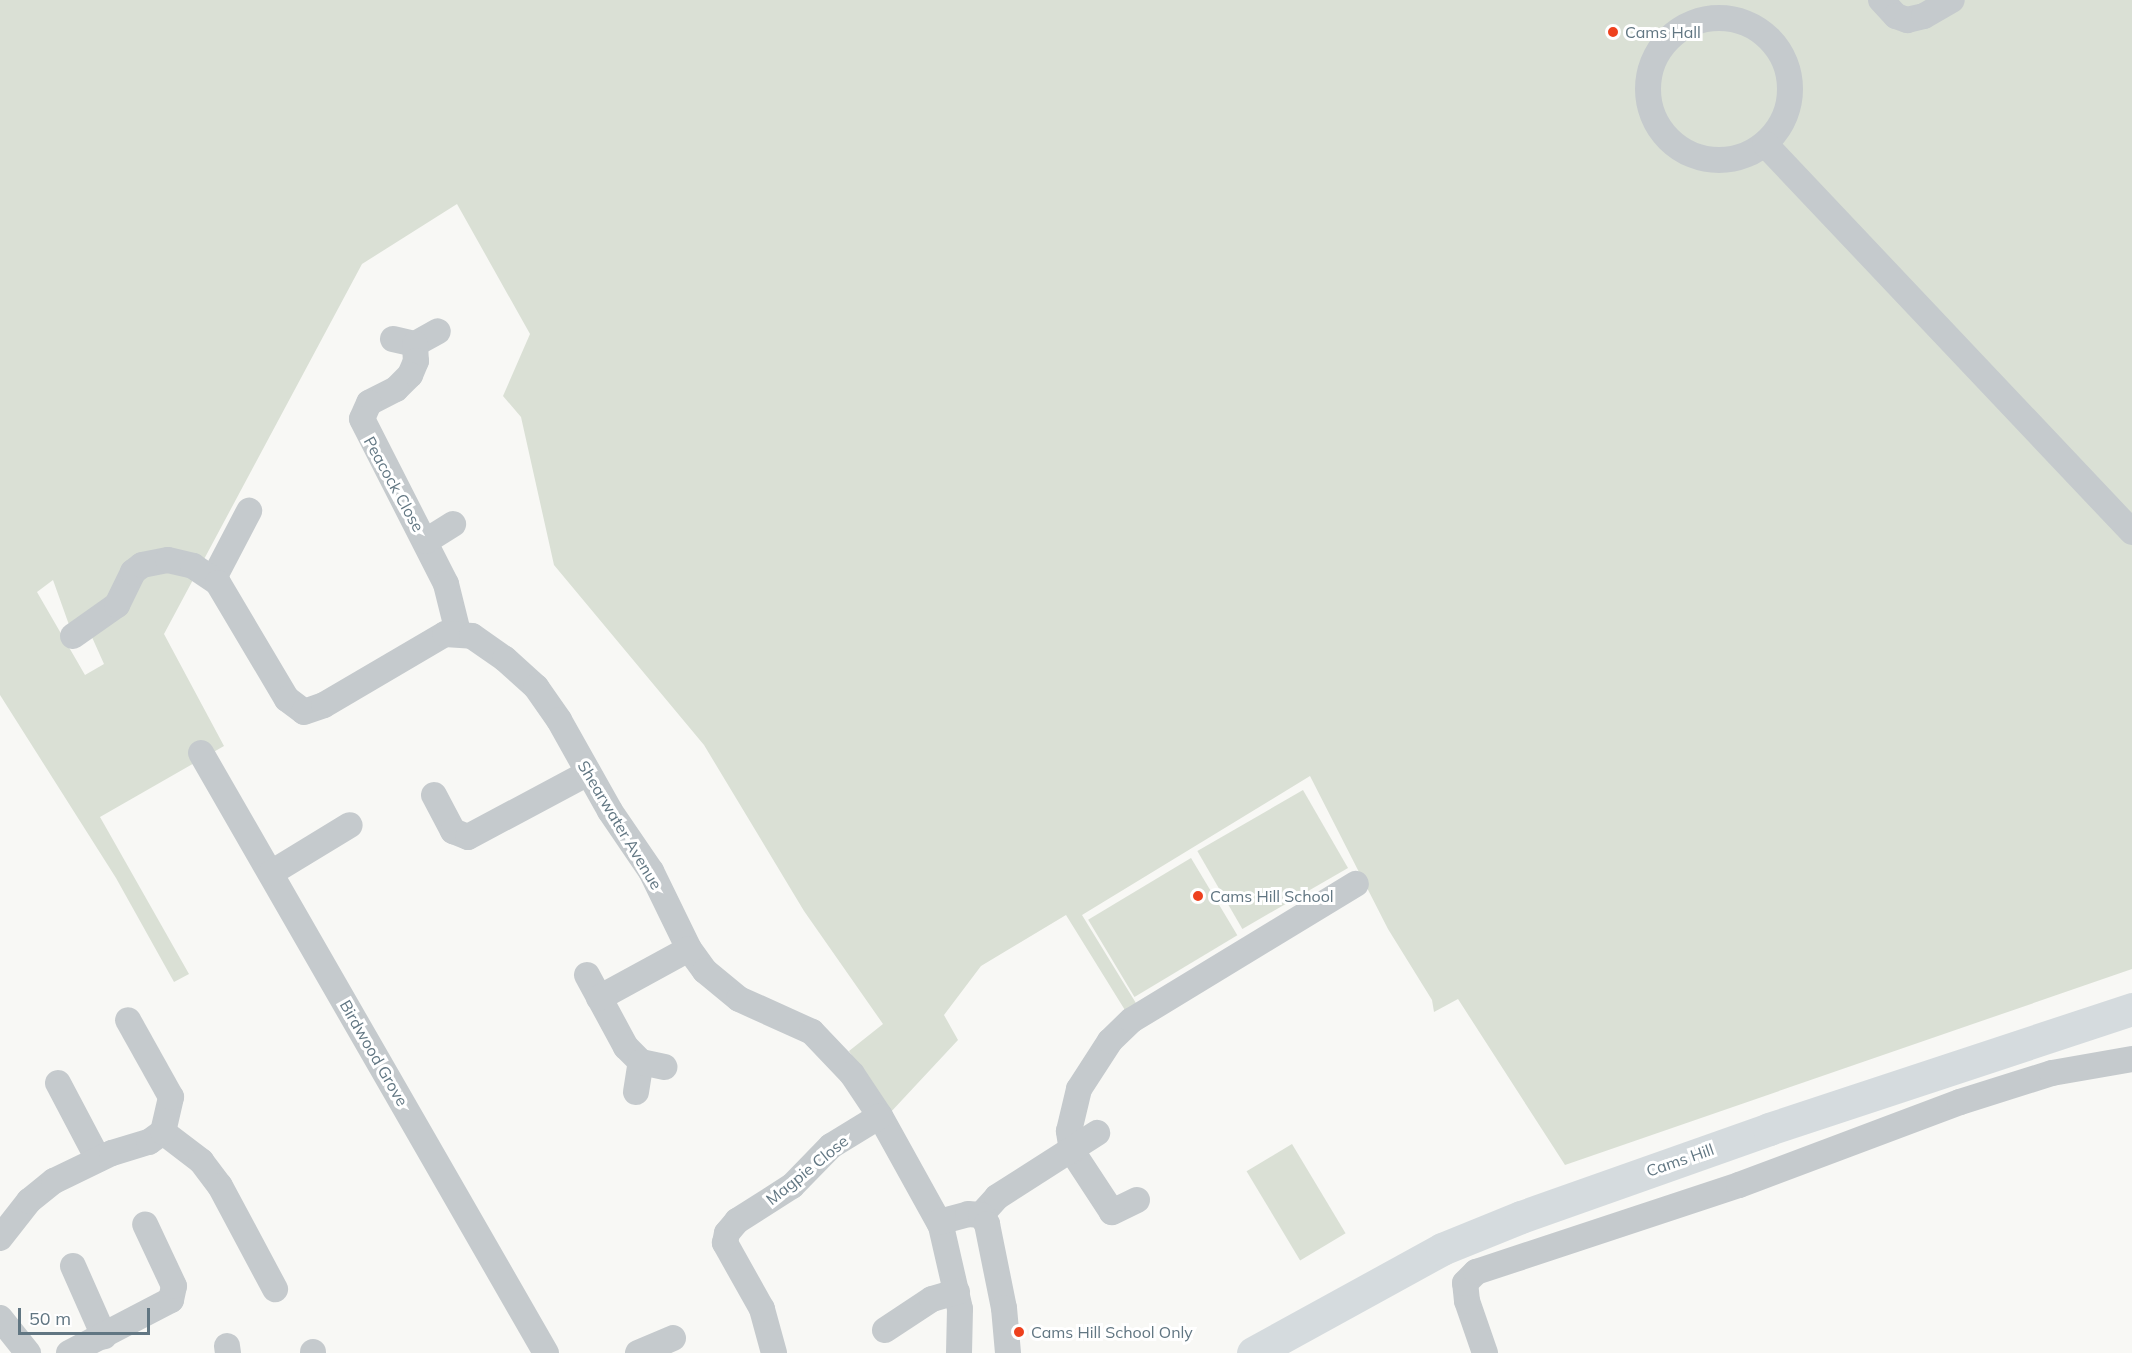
<!DOCTYPE html>
<style>
body{margin:0}
#map{position:relative;width:2132px;height:1353px;overflow:hidden;background:#f8f8f5;font-family:Mulish,sans-serif}
div>[style]{position:absolute}
.green>*{inset:0;background:#dae0d5;transform-origin:0 0}
.minor>*{height:26px;margin:-13px;padding:0 13px;transform-origin:13px;border-radius:13px;background:#c5cacd}
.minor>.ring{margin:-13px;padding:0;box-sizing:content-box;background:none;border:26px solid #c5cacd;border-radius:50%}
.major>*{height:33px;margin:-16.5px;padding:0 16.5px;transform-origin:16.5px;border-radius:16.5px;background:#d5dbde}
.dots>*{width:16px;height:16px;translate:-50% -50%;box-sizing:border-box;border:3px solid #fff;border-radius:50%}
span{translate:-50% -50%;white-space:nowrap;text-align:center;line-height:1.15;-webkit-text-stroke:6px #fff;paint-order:stroke}
.poi-label{font-size:16px;color:#617682}
.left{translate:0 -50%;text-align:left}
.street-label{font-size:16px;color:#617682}
.scale{position:absolute;left:18px;top:1308px;width:132px;height:27px;box-sizing:border-box;border:3px solid #617682;border-top:0;padding-left:8px;font-size:18px;line-height:21px;white-space:nowrap;color:#617682;-webkit-text-stroke:4px #fff;paint-order:stroke}
</style>
<div id="map">
<div class="green">
<i style="clip-path:polygon(evenodd,0 0,2132px 0,2132px 969px,1565px 1165px,1458px 999px,1434px 1012px,1432px 1000px,1388px 929px,1310px 776px,1082px 915px,1139px 1008px,1128px 1015px,1066px 915px,981px 966px,944px 1015px,958px 1040px,889px 1114px,849px 1051px,883px 1024px,804px 911px,704px 745px,554px 565px,521px 417px,503px 396px,530px 334px,457px 204px,362px 264px,164px 634px,224px 746px,100px 817px,189px 974px,174px 982px,116px 878px,0 695px,0 0,53px 580px,73px 636px,91px 635px,104px 664px,85px 675px,37px 592px,53px 580px)"></i>
<i style="left:1303px;top:790px;width:90px;height:122px;rotate:60deg"></i>
<i style="left:1191px;top:858px;width:90px;height:120px;rotate:59deg"></i>
<i style="left:1292px;top:1144px;width:104px;height:53px;rotate:59deg"></i>
</div>
<div class="minor">
<i style="left:1881px;top:0;width:22px;rotate:47deg"></i>
<i style="left:1896px;top:16px;width:12px;rotate:20deg"></i>
<i style="left:1907px;top:20px;width:17px;rotate:-13deg"></i>
<i style="left:1924px;top:16px;width:32px;rotate:-30deg"></i>
<i class="ring" style="left:1648px;top:18px;width:116px;height:116px"></i>
<i style="left:1765px;top:144px;width:534px;rotate:46.59deg"></i>
<i style="left:393px;top:339px;width:23px;rotate:13deg"></i>
<i style="left:415px;top:344px;width:26px;rotate:-29deg"></i>
<i style="left:415px;top:344px;width:17px;rotate:87deg"></i>
<i style="left:416px;top:361px;width:15px;rotate:113deg"></i>
<i style="left:410px;top:375px;width:20px;rotate:135deg"></i>
<i style="left:396px;top:389px;width:30px;rotate:153deg"></i>
<i style="left:369px;top:403px;width:17px;rotate:114deg"></i>
<i style="left:362px;top:419px;width:185px;rotate:63deg"></i>
<i style="left:446px;top:584px;width:49px;rotate:76deg"></i>
<i style="left:426px;top:541px;width:32px;rotate:-32deg"></i>
<i style="left:214px;top:578px;width:76px;rotate:-62.4deg"></i>
<i style="left:73px;top:636px;width:54px;rotate:-35.2deg"></i>
<i style="left:117px;top:605px;width:37px;rotate:-64deg"></i>
<i style="left:133px;top:572px;width:11px;rotate:-38deg"></i>
<i style="left:142px;top:565px;width:26px;rotate:-11deg"></i>
<i style="left:168px;top:560px;width:26px;rotate:13deg"></i>
<i style="left:193px;top:566px;width:30px;rotate:34deg"></i>
<i style="left:218px;top:583px;width:135px;rotate:59.3deg"></i>
<i style="left:287px;top:699px;width:21px;rotate:37deg"></i>
<i style="left:304px;top:712px;width:21px;rotate:-19deg"></i>
<i style="left:324px;top:705px;width:140px;rotate:-30.4deg"></i>
<i style="left:445px;top:634px;width:27px;rotate:4deg"></i>
<i style="left:472px;top:636px;width:40px;rotate:34.9deg"></i>
<i style="left:505px;top:659px;width:42px;rotate:42.1deg"></i>
<i style="left:536px;top:687px;width:40px;rotate:55.1deg"></i>
<i style="left:559px;top:720px;width:104px;rotate:60.7deg"></i>
<i style="left:610px;top:811px;width:73px;rotate:55.7deg"></i>
<i style="left:651px;top:871px;width:87px;rotate:64deg"></i>
<i style="left:689px;top:949px;width:27px;rotate:54deg"></i>
<i style="left:705px;top:971px;width:44px;rotate:39.5deg"></i>
<i style="left:739px;top:999px;width:80px;rotate:24.3deg"></i>
<i style="left:812px;top:1032px;width:58px;rotate:46.4deg"></i>
<i style="left:852px;top:1074px;width:50px;rotate:56.3deg"></i>
<i style="left:880px;top:1116px;width:126px;rotate:61deg"></i>
<i style="left:941px;top:1226px;width:85px;rotate:77.1deg"></i>
<i style="left:960px;top:1309px;width:44px;rotate:91.3deg"></i>
<i style="left:201px;top:753px;width:692px;rotate:60.1deg"></i>
<i style="left:434px;top:795px;width:41px;rotate:62.2deg"></i>
<i style="left:453px;top:831px;width:16px;rotate:22deg"></i>
<i style="left:468px;top:837px;width:136px;rotate:-28.1deg"></i>
<i style="left:271px;top:873px;width:92px;rotate:-31.3deg"></i>
<i style="left:587px;top:975px;width:82px;rotate:61.6deg"></i>
<i style="left:626px;top:1047px;width:21px;rotate:45deg"></i>
<i style="left:599px;top:998px;width:102px;rotate:-28.6deg"></i>
<i style="left:58px;top:1083px;width:86px;rotate:62.2deg"></i>
<i style="left:636px;top:1092px;width:30px;rotate:-81deg"></i>
<i style="left:641px;top:1062px;width:24px;rotate:12deg"></i>
<i style="left:163px;top:1132px;width:48px;rotate:37.3deg"></i>
<i style="left:201px;top:1161px;width:31px;rotate:53deg"></i>
<i style="left:220px;top:1186px;width:117px;rotate:61.9deg"></i>
<i style="left:1137px;top:1200px;width:28px;rotate:154deg"></i>
<i style="left:1112px;top:1212px;width:73px;rotate:-123.3deg"></i>
<i style="left:1072px;top:1151px;width:20px;rotate:-99deg"></i>
<i style="left:1069px;top:1131px;width:43px;rotate:-76.6deg"></i>
<i style="left:1079px;top:1089px;width:57px;rotate:-57.1deg"></i>
<i style="left:1110px;top:1041px;width:30px;rotate:-44deg"></i>
<i style="left:1132px;top:1020px;width:262px;rotate:-31.3deg"></i>
<i style="left:981px;top:1215px;width:24px;rotate:-48deg"></i>
<i style="left:997px;top:1197px;width:119px;rotate:-32.6deg"></i>
<i style="left:939px;top:1222px;width:30px;rotate:-15deg"></i>
<i style="left:968px;top:1214px;width:13px;rotate:4deg"></i>
<i style="left:981px;top:1215px;width:11px;rotate:56deg"></i>
<i style="left:987px;top:1224px;width:86px;rotate:78.6deg"></i>
<i style="left:1004px;top:1308px;width:45px;rotate:84.9deg"></i>
<i style="left:0;top:1238px;width:47px;rotate:-51.9deg"></i>
<i style="left:29px;top:1201px;width:32px;rotate:-39deg"></i>
<i style="left:54px;top:1181px;width:64px;rotate:-25.8deg"></i>
<i style="left:112px;top:1153px;width:39px;rotate:-17deg"></i>
<i style="left:149px;top:1142px;width:17px;rotate:-36deg"></i>
<i style="left:163px;top:1132px;width:36px;rotate:-77deg"></i>
<i style="left:171px;top:1097px;width:88px;rotate:-119.2deg"></i>
<i style="left:73px;top:1266px;width:77px;rotate:66.1deg"></i>
<i style="left:0;top:1318px;width:45px;rotate:51.3deg"></i>
<i style="left:885px;top:1330px;width:56px;rotate:-33.4deg"></i>
<i style="left:932px;top:1299px;width:26px;rotate:-16deg"></i>
<i style="left:227px;top:1346px;width:7px;rotate:82deg"></i>
<i style="left:313px;top:1352px;width:1px;rotate:90deg"></i>
<i style="left:69px;top:1353px;width:115px;rotate:-27.5deg"></i>
<i style="left:171px;top:1300px;width:14px;rotate:-78deg"></i>
<i style="left:174px;top:1286px;width:68px;rotate:-115.1deg"></i>
<i style="left:638px;top:1353px;width:38px;rotate:-23deg"></i>
<i style="left:774px;top:1353px;width:46px;rotate:-105.3deg"></i>
<i style="left:762px;top:1309px;width:76px;rotate:-119.3deg"></i>
<i style="left:725px;top:1243px;width:10px;rotate:-79deg"></i>
<i style="left:727px;top:1233px;width:16px;rotate:-50deg"></i>
<i style="left:737px;top:1221px;width:65px;rotate:-32.5deg"></i>
<i style="left:792px;top:1186px;width:56px;rotate:-45.7deg"></i>
<i style="left:831px;top:1146px;width:57px;rotate:-31.5deg"></i>
<i style="left:1485px;top:1353px;width:55px;rotate:-109.1deg"></i>
<i style="left:1467px;top:1301px;width:18px;rotate:-96deg"></i>
<i style="left:1465px;top:1283px;width:16px;rotate:-45deg"></i>
<i style="left:1476px;top:1272px;width:277px;rotate:-18.3deg"></i>
<i style="left:1739px;top:1185px;width:236px;rotate:-20.6deg"></i>
<i style="left:1960px;top:1102px;width:96px;rotate:-17.5deg"></i>
<i style="left:2052px;top:1073px;width:81px;rotate:-9.9deg"></i>
</div>
<div class="major">
<i style="left:1253px;top:1353px;width:216px;rotate:-28.8deg"></i>
<i style="left:1442px;top:1249px;width:85px;rotate:-22.1deg"></i>
<i style="left:1521px;top:1217px;width:263px;rotate:-19.5deg"></i>
<i style="left:1769px;top:1129px;width:382px;rotate:-18.3deg"></i>
</div>
<div class="dots">
<i style="left:1613px;top:32px;background:#ee411e"></i>
<i style="left:1198px;top:896px;background:#ee411e"></i>
<i style="left:1019px;top:1332px;background:#ee411e"></i>
</div>
<div class="poi-label">
<span class="left" style="left:1625px;top:32px">Cams Hall</span>
<span class="left" style="left:1210px;top:896px">Cams Hill School</span>
<span class="left" style="left:1031px;top:1332px">Cams Hill School Only</span>
</div>
<div class="street-label">
<span style="left:394px;top:484px;rotate:61deg">Peacock Close</span>
<span style="left:620px;top:825px;rotate:59deg">Shearwater Avenue</span>
<span style="left:374px;top:1053px;rotate:60deg">Birdwood Grove</span>
<span style="left:1680px;top:1160px;rotate:-19deg">Cams Hill</span>
<span style="left:807px;top:1170px;rotate:-39deg">Magpie Close</span>
</div>
<div class="scale">50 m</div>
</div>
